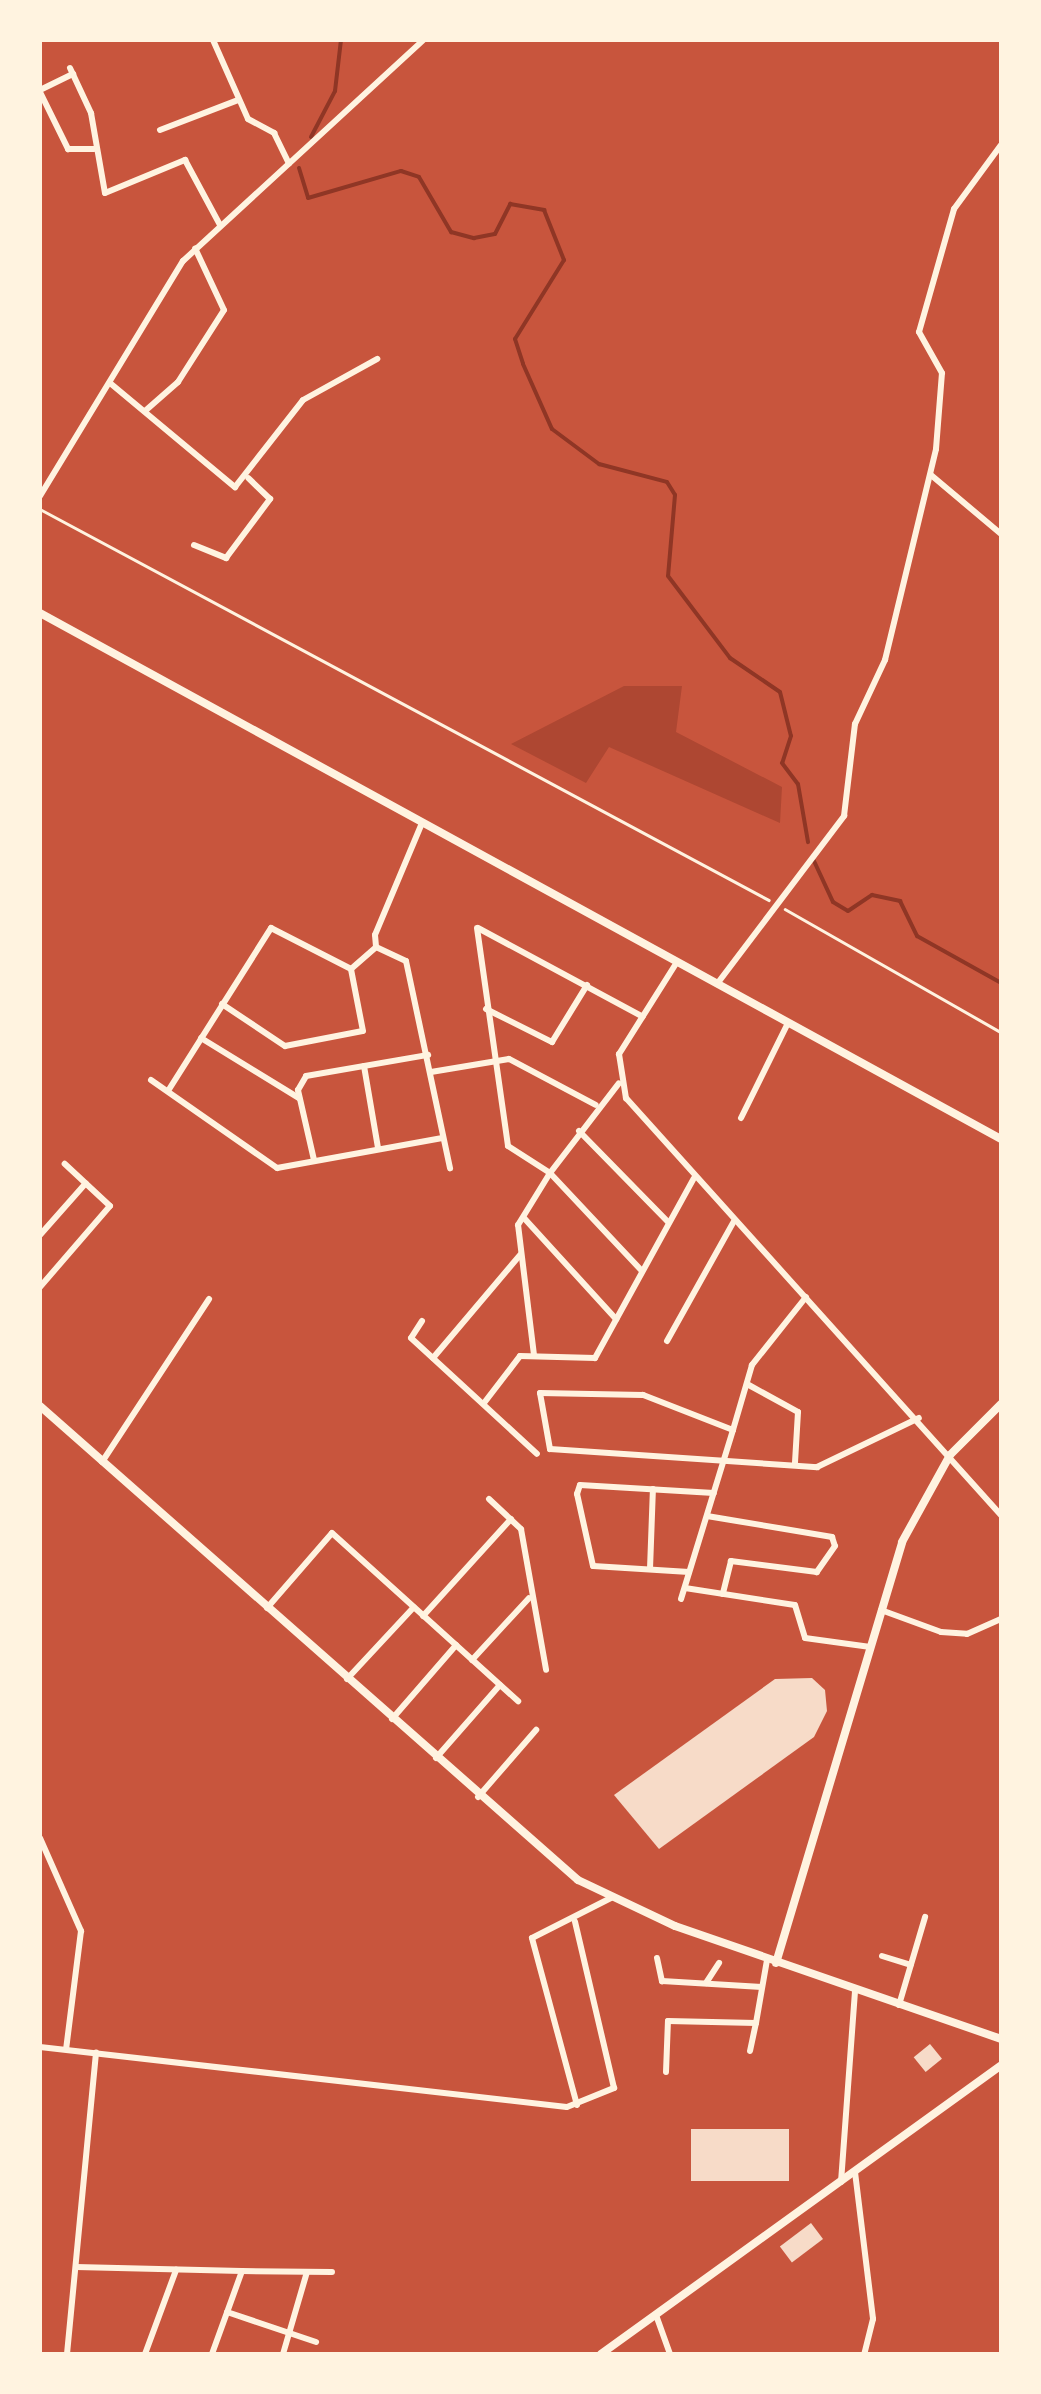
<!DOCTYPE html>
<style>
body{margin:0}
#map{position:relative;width:1041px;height:2394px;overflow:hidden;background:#c8553d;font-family:"Noto Sans",sans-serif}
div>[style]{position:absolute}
.green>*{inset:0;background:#ae4732}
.stream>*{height:4px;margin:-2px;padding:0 2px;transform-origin:2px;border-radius:2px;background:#8f3625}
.building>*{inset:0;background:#f7dbc8;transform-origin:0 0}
.path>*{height:2.5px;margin:-1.25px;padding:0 1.25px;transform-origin:1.25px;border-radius:1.25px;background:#fff3e0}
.minor>*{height:6px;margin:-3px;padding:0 3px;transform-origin:3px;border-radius:3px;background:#fff3e0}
.tertiary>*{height:8px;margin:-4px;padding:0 4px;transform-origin:4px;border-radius:4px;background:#fff3e0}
span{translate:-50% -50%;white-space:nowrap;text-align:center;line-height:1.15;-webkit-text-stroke:10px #fff3e0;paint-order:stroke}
.frame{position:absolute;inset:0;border:42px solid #fff3e0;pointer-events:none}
</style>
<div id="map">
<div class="green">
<i style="clip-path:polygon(624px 686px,682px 686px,676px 732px,782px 787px,780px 823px,609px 747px,586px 783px,511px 744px)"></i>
</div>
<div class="stream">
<i style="left:311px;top:137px;width:52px;rotate:-62.4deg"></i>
<i style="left:335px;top:91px;width:51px;rotate:-83.3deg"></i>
<i style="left:299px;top:168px;width:31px;rotate:73deg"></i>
<i style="left:308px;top:198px;width:97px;rotate:-16.2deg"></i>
<i style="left:401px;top:171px;width:19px;rotate:18deg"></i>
<i style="left:419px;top:177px;width:64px;rotate:59.8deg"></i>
<i style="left:451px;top:232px;width:24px;rotate:15deg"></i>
<i style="left:474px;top:238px;width:21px;rotate:-11deg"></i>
<i style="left:495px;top:234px;width:34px;rotate:-63deg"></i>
<i style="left:510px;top:204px;width:35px;rotate:10deg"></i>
<i style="left:544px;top:210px;width:54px;rotate:68.2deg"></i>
<i style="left:564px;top:260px;width:93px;rotate:121.8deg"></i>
<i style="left:515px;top:339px;width:26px;rotate:72deg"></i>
<i style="left:523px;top:364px;width:71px;rotate:66deg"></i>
<i style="left:552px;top:429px;width:59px;rotate:36.7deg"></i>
<i style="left:599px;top:464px;width:70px;rotate:14.8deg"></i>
<i style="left:667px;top:482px;width:15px;rotate:58deg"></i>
<i style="left:675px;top:495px;width:81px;rotate:94.9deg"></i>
<i style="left:668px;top:576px;width:103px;rotate:52.9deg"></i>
<i style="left:730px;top:658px;width:60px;rotate:34.2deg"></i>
<i style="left:780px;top:692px;width:45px;rotate:76deg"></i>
<i style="left:791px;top:736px;width:28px;rotate:108deg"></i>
<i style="left:782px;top:763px;width:26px;rotate:53deg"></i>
<i style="left:798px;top:784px;width:59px;rotate:80.2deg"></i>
<i style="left:814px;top:861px;width:45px;rotate:65.1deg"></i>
<i style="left:833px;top:902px;width:17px;rotate:31deg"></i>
<i style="left:848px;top:911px;width:29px;rotate:-34deg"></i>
<i style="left:872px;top:895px;width:29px;rotate:12deg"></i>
<i style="left:900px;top:901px;width:39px;rotate:64deg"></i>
<i style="left:917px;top:936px;width:96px;rotate:29.2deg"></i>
</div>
<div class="building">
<i style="clip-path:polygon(812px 1678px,825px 1690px,827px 1711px,814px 1737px,659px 1849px,614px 1795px,775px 1679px)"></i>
<i style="left:930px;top:2044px;width:19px;height:21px;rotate:51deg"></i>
<i style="left:691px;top:2129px;width:98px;height:52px"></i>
<i style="left:811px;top:2223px;width:20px;height:39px;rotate:53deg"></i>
</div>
<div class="path">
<i style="left:40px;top:509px;width:827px;rotate:28.21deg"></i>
<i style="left:785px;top:909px;width:249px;rotate:29.7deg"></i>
</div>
<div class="minor">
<i style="left:213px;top:40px;width:86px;rotate:66.1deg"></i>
<i style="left:248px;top:119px;width:30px;rotate:28deg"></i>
<i style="left:274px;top:133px;width:34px;rotate:64deg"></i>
<i style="left:70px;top:68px;width:50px;rotate:65deg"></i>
<i style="left:91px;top:113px;width:81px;rotate:80.1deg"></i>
<i style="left:105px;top:193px;width:87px;rotate:-22.4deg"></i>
<i style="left:185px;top:160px;width:74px;rotate:61.7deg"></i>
<i style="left:40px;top:90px;width:37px;rotate:-26deg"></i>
<i style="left:40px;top:92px;width:64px;rotate:63.8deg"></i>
<i style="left:68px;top:149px;width:26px"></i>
<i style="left:160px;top:130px;width:84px;rotate:-21deg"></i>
<i style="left:110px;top:383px;width:163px;rotate:39.8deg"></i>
<i style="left:235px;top:487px;width:110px;rotate:-52deg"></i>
<i style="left:303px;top:400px;width:85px;rotate:-29deg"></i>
<i style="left:145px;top:411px;width:44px;rotate:-41.3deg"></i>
<i style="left:178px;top:382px;width:85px;rotate:-57.4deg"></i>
<i style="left:224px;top:310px;width:68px;rotate:-115.1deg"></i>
<i style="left:931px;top:475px;width:92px;rotate:40.1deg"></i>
<i style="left:40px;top:496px;width:275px;rotate:-58.7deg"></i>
<i style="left:183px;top:261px;width:326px;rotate:-42.6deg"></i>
<i style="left:194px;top:545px;width:35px;rotate:22deg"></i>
<i style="left:226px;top:558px;width:74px;rotate:-53.3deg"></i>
<i style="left:270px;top:499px;width:30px;rotate:-136deg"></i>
<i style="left:422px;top:823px;width:121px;rotate:112.8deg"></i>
<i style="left:375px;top:935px;width:12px;rotate:85deg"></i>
<i style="left:376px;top:947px;width:33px;rotate:25deg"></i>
<i style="left:406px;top:961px;width:212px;rotate:78deg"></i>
<i style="left:477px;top:928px;width:220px;rotate:81.9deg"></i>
<i style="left:508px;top:1146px;width:50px;rotate:32.7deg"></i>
<i style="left:550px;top:1173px;width:113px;rotate:-52.5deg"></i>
<i style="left:478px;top:928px;width:187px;rotate:28.3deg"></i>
<i style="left:677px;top:962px;width:109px;rotate:122.2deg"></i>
<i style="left:619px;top:1054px;width:45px;rotate:81deg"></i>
<i style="left:626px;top:1098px;width:561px;rotate:48.04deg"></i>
<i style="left:717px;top:984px;width:211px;rotate:-52.9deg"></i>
<i style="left:844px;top:816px;width:93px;rotate:-83.2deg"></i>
<i style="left:855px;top:724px;width:71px;rotate:-64.9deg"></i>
<i style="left:885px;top:660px;width:217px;rotate:-76.4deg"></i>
<i style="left:936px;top:449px;width:76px;rotate:-85.5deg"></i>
<i style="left:942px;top:373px;width:47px;rotate:-119.3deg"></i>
<i style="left:919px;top:332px;width:128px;rotate:-74.1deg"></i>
<i style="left:954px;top:209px;width:79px;rotate:-53.7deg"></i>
<i style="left:222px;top:1004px;width:76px;rotate:33.7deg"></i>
<i style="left:285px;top:1046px;width:79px;rotate:-10.9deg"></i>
<i style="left:363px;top:1031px;width:63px;rotate:-101deg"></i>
<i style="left:351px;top:969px;width:33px;rotate:-41deg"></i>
<i style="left:486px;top:1009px;width:74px;rotate:26.6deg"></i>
<i style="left:552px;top:1042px;width:67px;rotate:-58.4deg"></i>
<i style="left:201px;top:1038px;width:115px;rotate:31.5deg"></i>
<i style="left:364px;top:1066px;width:83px;rotate:80.3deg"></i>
<i style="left:431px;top:1072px;width:79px;rotate:-9.5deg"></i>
<i style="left:509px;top:1059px;width:98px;rotate:27.9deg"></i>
<i style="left:151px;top:1080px;width:154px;rotate:34.9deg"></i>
<i style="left:277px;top:1168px;width:168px;rotate:-10.3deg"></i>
<i style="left:168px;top:1091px;width:193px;rotate:-57.7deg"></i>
<i style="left:271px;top:928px;width:90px;rotate:27.1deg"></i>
<i style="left:741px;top:1118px;width:106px;rotate:-63.7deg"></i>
<i style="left:579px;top:1131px;width:127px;rotate:45.6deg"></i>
<i style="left:314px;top:1160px;width:72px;rotate:-102.9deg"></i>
<i style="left:298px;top:1090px;width:16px;rotate:-60deg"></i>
<i style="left:306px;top:1076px;width:124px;rotate:-9.8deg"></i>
<i style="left:524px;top:1218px;width:137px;rotate:47.7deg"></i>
<i style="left:40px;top:1235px;width:69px;rotate:-48.5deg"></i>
<i style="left:40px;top:1287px;width:107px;rotate:-49.2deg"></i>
<i style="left:110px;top:1206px;width:62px;rotate:-137deg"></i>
<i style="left:806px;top:1297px;width:87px;rotate:128.5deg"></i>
<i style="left:752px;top:1365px;width:68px;rotate:106.3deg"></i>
<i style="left:733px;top:1430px;width:97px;rotate:-158.7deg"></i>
<i style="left:643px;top:1395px;width:103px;rotate:-178.9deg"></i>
<i style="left:540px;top:1393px;width:57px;rotate:79.9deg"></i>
<i style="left:550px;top:1449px;width:268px;rotate:3.9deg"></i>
<i style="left:817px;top:1467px;width:113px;rotate:-25.7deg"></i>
<i style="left:422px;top:1321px;width:20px;rotate:123deg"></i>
<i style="left:411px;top:1338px;width:171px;rotate:42.6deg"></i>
<i style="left:667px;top:1341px;width:137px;rotate:-60.8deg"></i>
<i style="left:534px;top:1355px;width:131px;rotate:-97deg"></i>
<i style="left:518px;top:1225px;width:61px;rotate:-58.4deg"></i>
<i style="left:550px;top:1173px;width:134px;rotate:46.8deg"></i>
<i style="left:433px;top:1358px;width:135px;rotate:-49.8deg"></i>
<i style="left:747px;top:1384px;width:58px;rotate:28.8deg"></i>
<i style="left:798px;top:1412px;width:51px;rotate:93.4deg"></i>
<i style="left:484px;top:1403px;width:59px;rotate:-52.5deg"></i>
<i style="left:520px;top:1356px;width:75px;rotate:1.5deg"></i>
<i style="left:595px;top:1358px;width:205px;rotate:-61.2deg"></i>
<i style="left:102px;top:1462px;width:195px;rotate:-56.7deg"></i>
<i style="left:489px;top:1499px;width:44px;rotate:43.2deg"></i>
<i style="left:521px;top:1529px;width:143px;rotate:79.9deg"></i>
<i style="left:707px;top:1516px;width:127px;rotate:9.5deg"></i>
<i style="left:832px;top:1537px;width:9px;rotate:72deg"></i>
<i style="left:835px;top:1546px;width:32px;rotate:125deg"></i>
<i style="left:817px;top:1572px;width:87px;rotate:-172.7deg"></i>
<i style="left:731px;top:1561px;width:34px;rotate:104deg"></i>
<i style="left:650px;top:1569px;width:80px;rotate:-87.9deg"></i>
<i style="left:689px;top:1572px;width:96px;rotate:-176.4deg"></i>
<i style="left:593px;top:1566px;width:74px;rotate:-102.5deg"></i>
<i style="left:577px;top:1494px;width:9px;rotate:-72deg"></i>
<i style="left:580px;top:1485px;width:134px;rotate:3.4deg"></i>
<i style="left:685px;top:1588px;width:111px;rotate:8.8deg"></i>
<i style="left:795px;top:1605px;width:34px;rotate:73deg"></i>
<i style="left:805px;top:1638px;width:66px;rotate:7.9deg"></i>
<i style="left:681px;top:1599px;width:177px;rotate:-72.9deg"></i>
<i style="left:267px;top:1608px;width:99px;rotate:-49.1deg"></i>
<i style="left:332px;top:1533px;width:251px;rotate:42.1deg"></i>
<i style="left:881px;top:1610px;width:64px;rotate:20.1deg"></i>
<i style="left:941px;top:1632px;width:26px;rotate:4deg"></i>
<i style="left:967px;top:1634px;width:37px;rotate:-24deg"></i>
<i style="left:423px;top:1616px;width:131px;rotate:-47.8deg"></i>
<i style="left:472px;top:1660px;width:84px;rotate:-47.4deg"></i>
<i style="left:347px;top:1679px;width:98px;rotate:-47.1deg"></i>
<i style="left:392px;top:1719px;width:98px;rotate:-49.1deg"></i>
<i style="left:436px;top:1758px;width:97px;rotate:-48.8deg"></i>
<i style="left:478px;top:1797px;width:89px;rotate:-49.1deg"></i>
<i style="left:40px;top:1838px;width:102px;rotate:66.2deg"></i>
<i style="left:81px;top:1931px;width:119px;rotate:97.2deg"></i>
<i style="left:882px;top:1956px;width:30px;rotate:17deg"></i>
<i style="left:657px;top:1958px;width:24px;rotate:78deg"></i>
<i style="left:662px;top:1981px;width:100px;rotate:3.4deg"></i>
<i style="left:706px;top:1983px;width:24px;rotate:-57deg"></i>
<i style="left:899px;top:2005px;width:92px;rotate:-73.5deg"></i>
<i style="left:40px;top:2047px;width:530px;rotate:6.5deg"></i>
<i style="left:567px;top:2107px;width:51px;rotate:-22deg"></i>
<i style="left:614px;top:2088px;width:171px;rotate:-103.2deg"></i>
<i style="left:750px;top:2051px;width:29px;rotate:-78deg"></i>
<i style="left:666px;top:2072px;width:51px;rotate:-87.8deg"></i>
<i style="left:668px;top:2021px;width:88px;rotate:1.3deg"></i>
<i style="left:756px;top:2023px;width:64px;rotate:-80.1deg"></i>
<i style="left:577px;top:2105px;width:173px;rotate:-105.1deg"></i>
<i style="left:532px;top:1938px;width:89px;rotate:-26.9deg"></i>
<i style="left:855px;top:2172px;width:148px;rotate:83deg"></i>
<i style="left:873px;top:2319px;width:36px;rotate:104deg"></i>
<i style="left:841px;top:2182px;width:192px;rotate:-85.8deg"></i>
<i style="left:76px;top:2267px;width:166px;rotate:1.4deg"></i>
<i style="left:242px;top:2271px;width:88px;rotate:109.9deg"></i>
<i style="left:242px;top:2271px;width:90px;rotate:0.6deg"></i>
<i style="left:227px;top:2312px;width:94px;rotate:18.6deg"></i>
<i style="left:656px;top:2315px;width:41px;rotate:70.3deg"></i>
<i style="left:67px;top:2354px;width:303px;rotate:-84.5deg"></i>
<i style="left:145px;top:2354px;width:90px;rotate:-69.7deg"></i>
<i style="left:283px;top:2354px;width:85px;rotate:-73.7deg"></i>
</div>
<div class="tertiary">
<i style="left:40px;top:613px;width:1096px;rotate:28.69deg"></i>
<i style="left:40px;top:1406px;width:717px;rotate:41.38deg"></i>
<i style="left:578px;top:1880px;width:107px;rotate:25.4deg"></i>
<i style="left:675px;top:1926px;width:345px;rotate:19.1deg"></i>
<i style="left:776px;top:1963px;width:439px;rotate:-73.3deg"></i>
<i style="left:902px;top:1542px;width:99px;rotate:-61.1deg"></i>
<i style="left:950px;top:1455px;width:72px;rotate:-45deg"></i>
<i style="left:601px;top:2354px;width:493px;rotate:-35.8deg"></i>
</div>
<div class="frame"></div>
</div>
